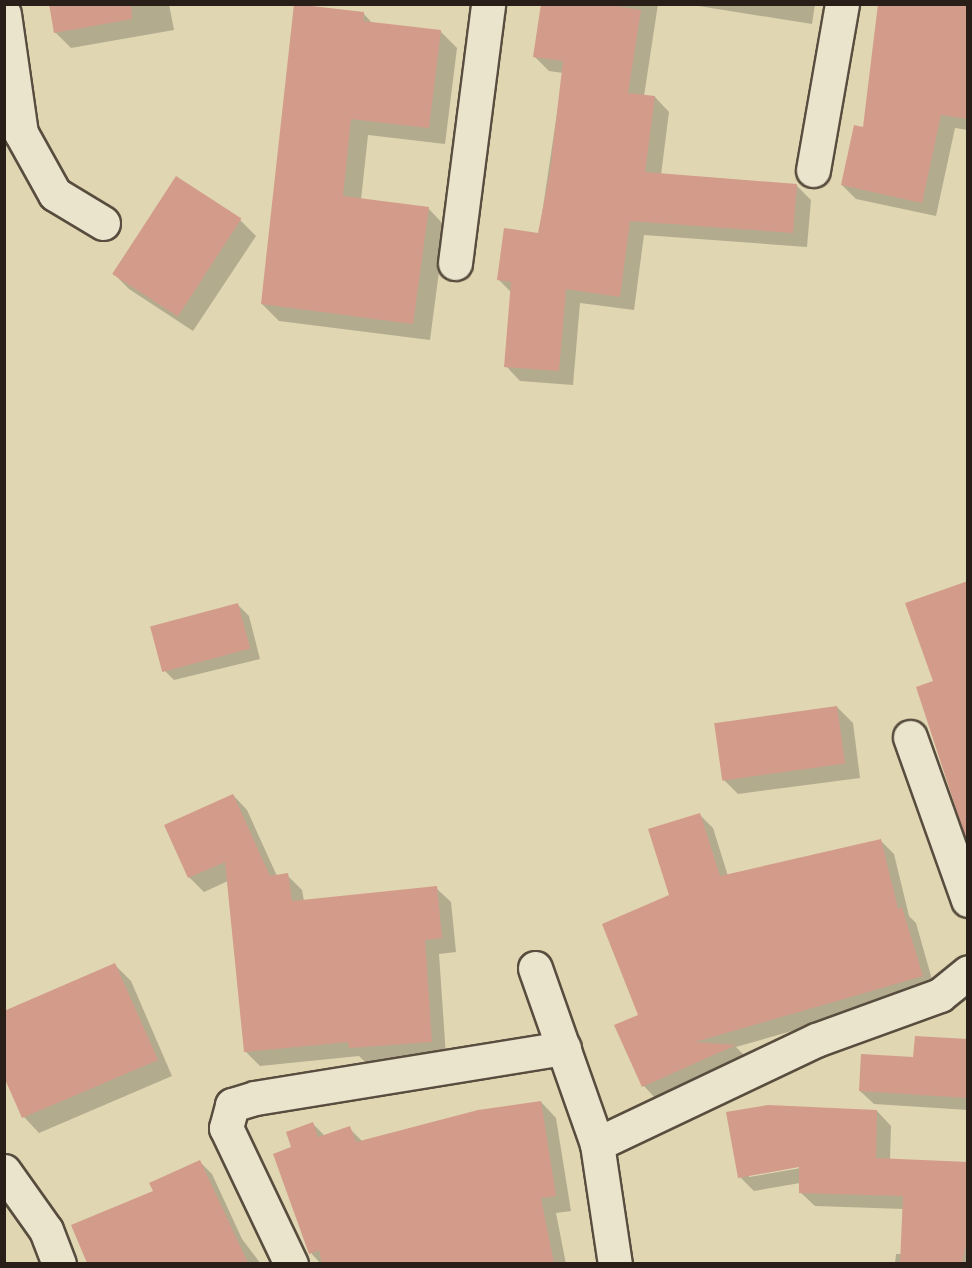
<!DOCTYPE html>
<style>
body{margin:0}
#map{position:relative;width:972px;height:1268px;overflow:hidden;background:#e0d6b2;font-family:"IM FELL Double Pica",serif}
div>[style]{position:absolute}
.shadow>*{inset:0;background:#0003}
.building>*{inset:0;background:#d39b8a;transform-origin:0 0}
.roads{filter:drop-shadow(2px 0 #584d3e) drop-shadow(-2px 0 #584d3e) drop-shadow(0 2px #584d3e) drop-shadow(0 -2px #584d3e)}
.minor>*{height:33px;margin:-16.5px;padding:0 16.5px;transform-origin:16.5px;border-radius:16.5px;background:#ebe4cd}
span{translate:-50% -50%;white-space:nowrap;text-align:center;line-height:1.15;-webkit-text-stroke:4.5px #ebe4cd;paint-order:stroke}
.frame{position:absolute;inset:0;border:6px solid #2a1f18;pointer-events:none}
</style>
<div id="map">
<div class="shadow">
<i style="clip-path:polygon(50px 4px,169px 4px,174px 30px,71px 48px,55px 32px)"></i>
<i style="clip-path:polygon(542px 4px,658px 4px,644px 96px,655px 97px,669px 112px,661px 175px,796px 185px,811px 200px,807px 247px,644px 235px,634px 310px,580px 303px,573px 385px,520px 381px,506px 366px,511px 292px,499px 280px,539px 234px,563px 73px,549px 71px,534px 56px)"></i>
<i style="clip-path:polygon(686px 4px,815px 4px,812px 24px)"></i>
<i style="clip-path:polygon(968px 4px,968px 130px,955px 128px,936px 216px,856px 199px,842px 185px,864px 129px)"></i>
<i style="clip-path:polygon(363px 13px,373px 24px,440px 31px,457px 48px,445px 144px,368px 135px,361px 200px,428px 208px,445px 226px,430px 340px,279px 321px,262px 304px)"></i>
<i style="clip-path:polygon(176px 178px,240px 220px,256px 236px,193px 331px,129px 289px,113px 273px)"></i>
<i style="clip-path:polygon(238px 605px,249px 616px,260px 659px,174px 680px,163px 669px)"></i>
<i style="clip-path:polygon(837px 707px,853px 723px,860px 778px,738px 794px,722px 778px)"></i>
<i style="clip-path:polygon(233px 795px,247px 810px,277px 876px,287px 875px,302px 890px,304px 901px,436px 888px,451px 902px,456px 952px,439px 954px,446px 1056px,365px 1062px,359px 1056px,260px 1066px,245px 1051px,228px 881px,204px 892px,189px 877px)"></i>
<i style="clip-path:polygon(699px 814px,713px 828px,728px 876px,881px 841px,894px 854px,909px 916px,916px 923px,935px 990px,736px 1047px,748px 1059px,657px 1100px,644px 1086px,640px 1015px,671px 896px)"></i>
<i style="clip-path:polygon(115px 965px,131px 981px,172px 1076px,39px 1133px,24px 1117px)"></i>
<i style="clip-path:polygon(968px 1040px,968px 1110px,874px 1104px,860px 1091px,914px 1059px)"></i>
<i style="clip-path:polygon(541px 1102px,556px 1118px,571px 1211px,556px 1213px,566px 1264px,321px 1264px,311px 1253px,293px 1148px,312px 1123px,325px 1136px,349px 1128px,363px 1142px)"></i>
<i style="clip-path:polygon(evenodd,877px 1111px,891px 1126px,890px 1160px,968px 1164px,968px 1264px,895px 1264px,896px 1254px,902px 1254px,904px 1209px,815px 1206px,800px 1192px,800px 1183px,754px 1191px,740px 1177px,877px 1111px,807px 1164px,807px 1167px,749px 1177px,749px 1174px,807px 1164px)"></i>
<i style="clip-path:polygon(200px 1162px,212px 1174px,242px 1239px,261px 1264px,88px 1264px,73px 1226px,155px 1192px)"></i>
</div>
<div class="building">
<i style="clip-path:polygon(49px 4px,131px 4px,132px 19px,54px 33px)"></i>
<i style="clip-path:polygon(294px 4px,364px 12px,363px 21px,441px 30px,429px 128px,351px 119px,343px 196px,429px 207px,413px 324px,261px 304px)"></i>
<i style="clip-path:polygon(541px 4px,602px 4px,641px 10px,628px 93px,655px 96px,645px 172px,797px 184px,793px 233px,630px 221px,620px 297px,566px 289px,559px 371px,504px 367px,511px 282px,497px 280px,504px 228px,538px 233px,550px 172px,563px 61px,533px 57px)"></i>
<i style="clip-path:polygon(878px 4px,968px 4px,968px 119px,941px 115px,922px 203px,841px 185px,854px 125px,863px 127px)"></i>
<i style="left:176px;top:176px;width:78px;height:117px;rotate:33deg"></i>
<i style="clip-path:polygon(968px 581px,968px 842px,967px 842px,916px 687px,933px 681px,905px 603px)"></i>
<i style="left:238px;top:603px;width:47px;height:91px;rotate:75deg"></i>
<i style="left:837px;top:706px;width:58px;height:124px;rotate:82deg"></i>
<i style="clip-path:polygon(233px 794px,270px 876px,288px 873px,292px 901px,437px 886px,442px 938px,425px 940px,432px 1042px,349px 1048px,348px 1042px,244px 1052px,225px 862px,188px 878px,164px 825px)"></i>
<i style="clip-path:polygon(700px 813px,720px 876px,881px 839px,898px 909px,902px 907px,923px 976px,695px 1042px,736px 1045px,642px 1087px,614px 1025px,638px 1015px,602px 924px,669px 895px,648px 829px)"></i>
<i style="clip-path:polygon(115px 963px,158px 1060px,22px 1118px,4px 1077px,4px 1011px)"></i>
<i style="clip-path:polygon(915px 1036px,968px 1039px,968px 1098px,859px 1091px,861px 1054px,913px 1057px)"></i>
<i style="clip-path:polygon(541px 1101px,556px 1196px,541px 1198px,554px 1263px,322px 1263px,319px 1250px,309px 1254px,273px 1154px,291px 1147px,286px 1132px,313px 1122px,318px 1137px,350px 1126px,356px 1142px,478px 1110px)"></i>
<i style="clip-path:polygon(768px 1105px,877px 1110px,876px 1158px,968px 1162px,966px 1245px,962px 1263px,900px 1263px,903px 1196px,799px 1193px,799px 1167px,738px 1178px,726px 1112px)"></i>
<i style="clip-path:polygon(200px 1160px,248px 1263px,87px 1263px,71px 1225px,153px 1191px,149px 1183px)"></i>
</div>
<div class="roads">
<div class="minor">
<i style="left:4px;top:14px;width:120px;rotate:81.9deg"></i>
<i style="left:21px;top:133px;width:70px;rotate:60.9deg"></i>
<i style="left:55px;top:194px;width:56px;rotate:31.1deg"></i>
<i style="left:813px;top:170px;width:169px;rotate:-80.1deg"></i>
<i style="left:455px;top:263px;width:261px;rotate:-82.7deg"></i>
<i style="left:910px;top:737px;width:173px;rotate:70.4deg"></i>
<i style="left:535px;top:968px;width:187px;rotate:70.6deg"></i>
<i style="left:597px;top:1144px;width:121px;rotate:81.5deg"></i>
<i style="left:597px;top:1144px;width:242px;rotate:-25.4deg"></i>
<i style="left:816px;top:1040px;width:132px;rotate:-19.9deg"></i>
<i style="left:940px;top:995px;width:36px;rotate:-39deg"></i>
<i style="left:4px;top:1171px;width:72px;rotate:54.6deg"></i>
<i style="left:46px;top:1230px;width:36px;rotate:69deg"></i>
<i style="left:291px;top:1264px;width:151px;rotate:-115.5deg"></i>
<i style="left:226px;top:1128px;width:24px;rotate:-75deg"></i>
<i style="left:232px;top:1105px;width:24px;rotate:-17deg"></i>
<i style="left:255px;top:1098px;width:313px;rotate:-9.2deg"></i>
</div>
</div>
<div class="frame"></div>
</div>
